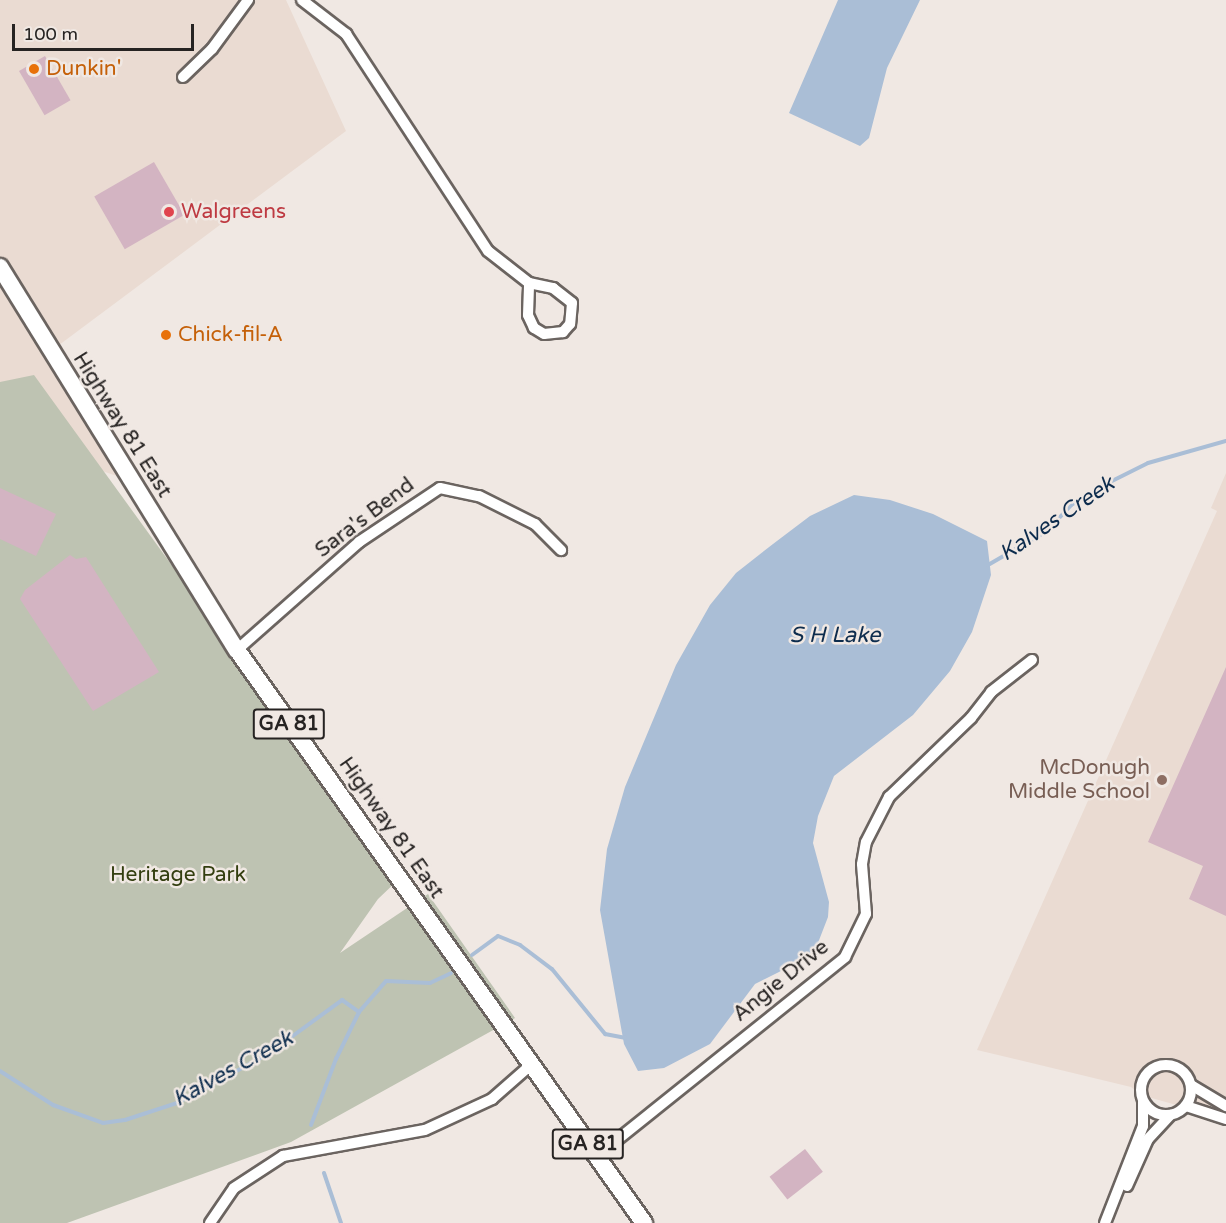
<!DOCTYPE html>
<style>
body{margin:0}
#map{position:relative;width:1226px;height:1223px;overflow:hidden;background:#f0e8e3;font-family:"Varela Round",sans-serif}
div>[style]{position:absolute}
.built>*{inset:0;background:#eadbd2}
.green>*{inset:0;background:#bec3b2}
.water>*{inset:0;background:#aabed6}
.stream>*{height:4px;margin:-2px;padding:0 2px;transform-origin:2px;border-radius:2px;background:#aabed6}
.building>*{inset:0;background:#d3b4c2;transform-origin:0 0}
.roads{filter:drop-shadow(2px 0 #6b6460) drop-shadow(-2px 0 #6b6460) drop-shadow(0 2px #6b6460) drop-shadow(0 -2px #6b6460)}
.street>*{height:10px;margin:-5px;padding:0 5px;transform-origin:5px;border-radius:5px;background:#fff}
.street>.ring{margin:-5px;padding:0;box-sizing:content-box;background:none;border:10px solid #fff;border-radius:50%}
.primary>*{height:16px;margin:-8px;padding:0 8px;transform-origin:8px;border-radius:8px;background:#fff}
.dots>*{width:16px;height:16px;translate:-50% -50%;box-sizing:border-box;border:3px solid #f0e8e3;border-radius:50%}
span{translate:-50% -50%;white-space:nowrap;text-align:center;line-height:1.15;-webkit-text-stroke:5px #f0e8e3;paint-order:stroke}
.shield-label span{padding:2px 4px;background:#f0e8e3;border:2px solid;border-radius:4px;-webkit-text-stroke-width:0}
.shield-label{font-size:20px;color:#262322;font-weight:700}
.food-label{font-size:21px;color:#c56008}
.left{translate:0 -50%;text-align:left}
.health-label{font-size:21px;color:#be3a42}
.street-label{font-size:21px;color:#262322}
.education-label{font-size:21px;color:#785e54}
.right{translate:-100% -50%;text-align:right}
.park-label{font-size:21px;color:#333e0f}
.water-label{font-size:22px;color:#0d2c4d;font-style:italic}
.scale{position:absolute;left:12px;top:24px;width:182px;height:27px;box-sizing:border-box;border:3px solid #262322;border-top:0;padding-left:8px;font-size:18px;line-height:21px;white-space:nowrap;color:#262322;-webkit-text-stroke:4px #f0e8e3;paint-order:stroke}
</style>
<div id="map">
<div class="built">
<i style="clip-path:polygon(0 0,286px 0,346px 131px,47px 354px,138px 483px,0 437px)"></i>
<i style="clip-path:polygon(1226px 473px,1226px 1119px,1141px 1095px,1131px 1087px,977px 1050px,1217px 511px,1211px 508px)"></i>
</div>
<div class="green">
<i style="clip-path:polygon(34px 375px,399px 879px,378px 899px,340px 953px,428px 894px,515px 1018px,291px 1142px,67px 1223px,0 1223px,0 382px)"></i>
</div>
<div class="water">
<i style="clip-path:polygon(838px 0,920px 0,887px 68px,869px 138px,860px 146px,789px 113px)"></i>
<i style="clip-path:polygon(854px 495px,890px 500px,933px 514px,987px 541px,991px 575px,972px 632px,950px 671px,913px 715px,834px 776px,818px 816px,813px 843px,829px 902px,828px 917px,816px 948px,809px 957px,755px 984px,710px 1044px,664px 1068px,638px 1071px,624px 1044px,600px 910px,607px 849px,625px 787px,676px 665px,710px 605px,736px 573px,773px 544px,810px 516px)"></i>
</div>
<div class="stream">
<i style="left:988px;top:565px;width:68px;rotate:-30deg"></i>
<i style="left:1047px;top:531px;width:35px;rotate:-47deg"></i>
<i style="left:1071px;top:505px;width:45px;rotate:-30.5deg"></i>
<i style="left:1110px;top:482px;width:42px;rotate:-26.6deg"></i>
<i style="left:1148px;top:463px;width:81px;rotate:-15.8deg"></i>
<i style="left:472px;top:955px;width:32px;rotate:-36deg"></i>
<i style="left:498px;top:936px;width:24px;rotate:22deg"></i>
<i style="left:520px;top:945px;width:40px;rotate:37deg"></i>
<i style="left:552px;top:969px;width:84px;rotate:50.8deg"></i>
<i style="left:605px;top:1034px;width:20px;rotate:11deg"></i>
<i style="left:0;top:1071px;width:63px;rotate:32.7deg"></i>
<i style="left:53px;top:1105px;width:53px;rotate:19.8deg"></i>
<i style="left:103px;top:1123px;width:22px;rotate:-8deg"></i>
<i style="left:125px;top:1120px;width:55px;rotate:-18.1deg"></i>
<i style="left:177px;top:1103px;width:103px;rotate:-28.3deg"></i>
<i style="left:268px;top:1054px;width:92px;rotate:-36.1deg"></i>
<i style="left:342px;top:1000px;width:21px;rotate:35deg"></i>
<i style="left:311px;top:1125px;width:71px;rotate:-69.3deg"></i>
<i style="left:336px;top:1059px;width:52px;rotate:-63.9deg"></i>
<i style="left:359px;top:1012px;width:41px;rotate:-48.9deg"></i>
<i style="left:386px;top:981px;width:44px;rotate:2.6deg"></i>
<i style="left:430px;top:983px;width:23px;rotate:-25deg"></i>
<i style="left:324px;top:1173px;width:53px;rotate:71.2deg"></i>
</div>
<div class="building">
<i style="left:45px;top:56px;width:51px;height:30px;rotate:60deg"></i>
<i style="left:154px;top:162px;width:61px;height:69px;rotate:60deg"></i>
<i style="clip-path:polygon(0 488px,56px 514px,36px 556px,0 539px)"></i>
<i style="clip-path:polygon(70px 555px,76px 559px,86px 557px,159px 672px,93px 711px,20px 599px,25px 590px)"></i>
<i style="clip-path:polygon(1226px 667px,1226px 916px,1189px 899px,1203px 866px,1148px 842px)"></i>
<i style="left:805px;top:1149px;width:29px;height:45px;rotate:52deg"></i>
</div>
<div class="roads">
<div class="street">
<i style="left:302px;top:0;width:56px;rotate:37.7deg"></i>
<i style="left:346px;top:34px;width:259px;rotate:56.8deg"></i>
<i style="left:488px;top:251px;width:52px;rotate:38deg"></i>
<i style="left:529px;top:283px;width:25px;rotate:12deg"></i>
<i style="left:553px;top:288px;width:24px;rotate:38deg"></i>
<i style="left:572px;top:303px;width:21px;rotate:95deg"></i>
<i style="left:570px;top:324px;width:11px;rotate:131deg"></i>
<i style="left:563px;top:332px;width:19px;rotate:174deg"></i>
<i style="left:544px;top:334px;width:12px;rotate:-149deg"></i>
<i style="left:534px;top:328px;width:14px;rotate:-115deg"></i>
<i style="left:528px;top:315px;width:32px;rotate:-88deg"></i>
<i style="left:183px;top:77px;width:40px;rotate:-44deg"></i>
<i style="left:212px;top:49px;width:61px;rotate:-53.7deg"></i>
<i style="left:237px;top:650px;width:163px;rotate:-41.5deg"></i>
<i style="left:359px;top:542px;width:97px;rotate:-33.7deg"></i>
<i style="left:440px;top:488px;width:40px;rotate:12deg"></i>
<i style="left:479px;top:496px;width:63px;rotate:26.6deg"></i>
<i style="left:535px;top:524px;width:37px;rotate:45deg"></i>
<i class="ring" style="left:1141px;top:1065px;width:40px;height:40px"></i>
<i style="left:1191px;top:1085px;width:41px;rotate:31deg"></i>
<i style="left:1186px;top:1106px;width:42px;rotate:18deg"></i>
<i style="left:597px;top:1156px;width:318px;rotate:-38.7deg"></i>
<i style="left:845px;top:957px;width:48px;rotate:-64deg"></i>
<i style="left:866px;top:914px;width:50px;rotate:-94.6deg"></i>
<i style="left:862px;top:864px;width:22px;rotate:-80deg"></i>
<i style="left:866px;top:842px;width:51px;rotate:-62.9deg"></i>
<i style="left:889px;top:797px;width:114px;rotate:-43.9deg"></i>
<i style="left:971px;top:718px;width:33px;rotate:-52deg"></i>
<i style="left:991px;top:692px;width:52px;rotate:-38deg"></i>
<i style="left:1127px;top:1186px;width:51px;rotate:-65.9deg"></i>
<i style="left:1148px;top:1139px;width:33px;rotate:-47deg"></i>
<i style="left:210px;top:1223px;width:42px;rotate:-55.6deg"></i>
<i style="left:234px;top:1188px;width:59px;rotate:-33.1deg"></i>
<i style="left:283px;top:1156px;width:144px;rotate:-10.4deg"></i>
<i style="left:425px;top:1130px;width:74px;rotate:-24.8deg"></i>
<i style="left:492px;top:1099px;width:55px;rotate:-41.3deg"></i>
<i style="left:1105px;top:1223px;width:104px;rotate:-68.6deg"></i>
<i style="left:1143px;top:1126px;width:24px;rotate:-90deg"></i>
</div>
<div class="primary">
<i style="left:0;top:267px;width:450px;rotate:58.3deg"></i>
<i style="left:237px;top:650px;width:703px;rotate:54.61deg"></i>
</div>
</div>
<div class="dots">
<i style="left:34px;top:69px;background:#e8710a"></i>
<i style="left:169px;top:212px;background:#e0444e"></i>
<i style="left:166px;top:335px;background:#e8710a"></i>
<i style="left:1162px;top:780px;background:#8d6e63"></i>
</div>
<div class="shield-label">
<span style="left:289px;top:724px">GA 81</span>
<span style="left:588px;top:1144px">GA 81</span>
</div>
<div class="food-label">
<span class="left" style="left:46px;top:69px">Dunkin'</span>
<span class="left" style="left:178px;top:335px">Chick-fil-A</span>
</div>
<div class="health-label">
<span class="left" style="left:181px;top:212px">Walgreens</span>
</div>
<div class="street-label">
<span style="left:122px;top:425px;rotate:58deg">Highway 81 East</span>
<span style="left:365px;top:518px;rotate:-37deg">Sara's Bend</span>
<span style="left:391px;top:828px;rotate:55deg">Highway 81 East</span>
<span style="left:781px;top:981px;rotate:-39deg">Angie Drive</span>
</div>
<div class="education-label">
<span class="right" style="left:1150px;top:780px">McDonugh<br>Middle School</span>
</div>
<div class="park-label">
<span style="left:178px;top:875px">Heritage Park</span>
</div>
<div class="water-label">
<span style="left:1057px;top:519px;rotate:-34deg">Kalves Creek</span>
<span style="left:835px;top:636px">S H Lake</span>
<span style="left:233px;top:1069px;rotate:-29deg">Kalves Creek</span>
</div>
<div class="scale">100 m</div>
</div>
